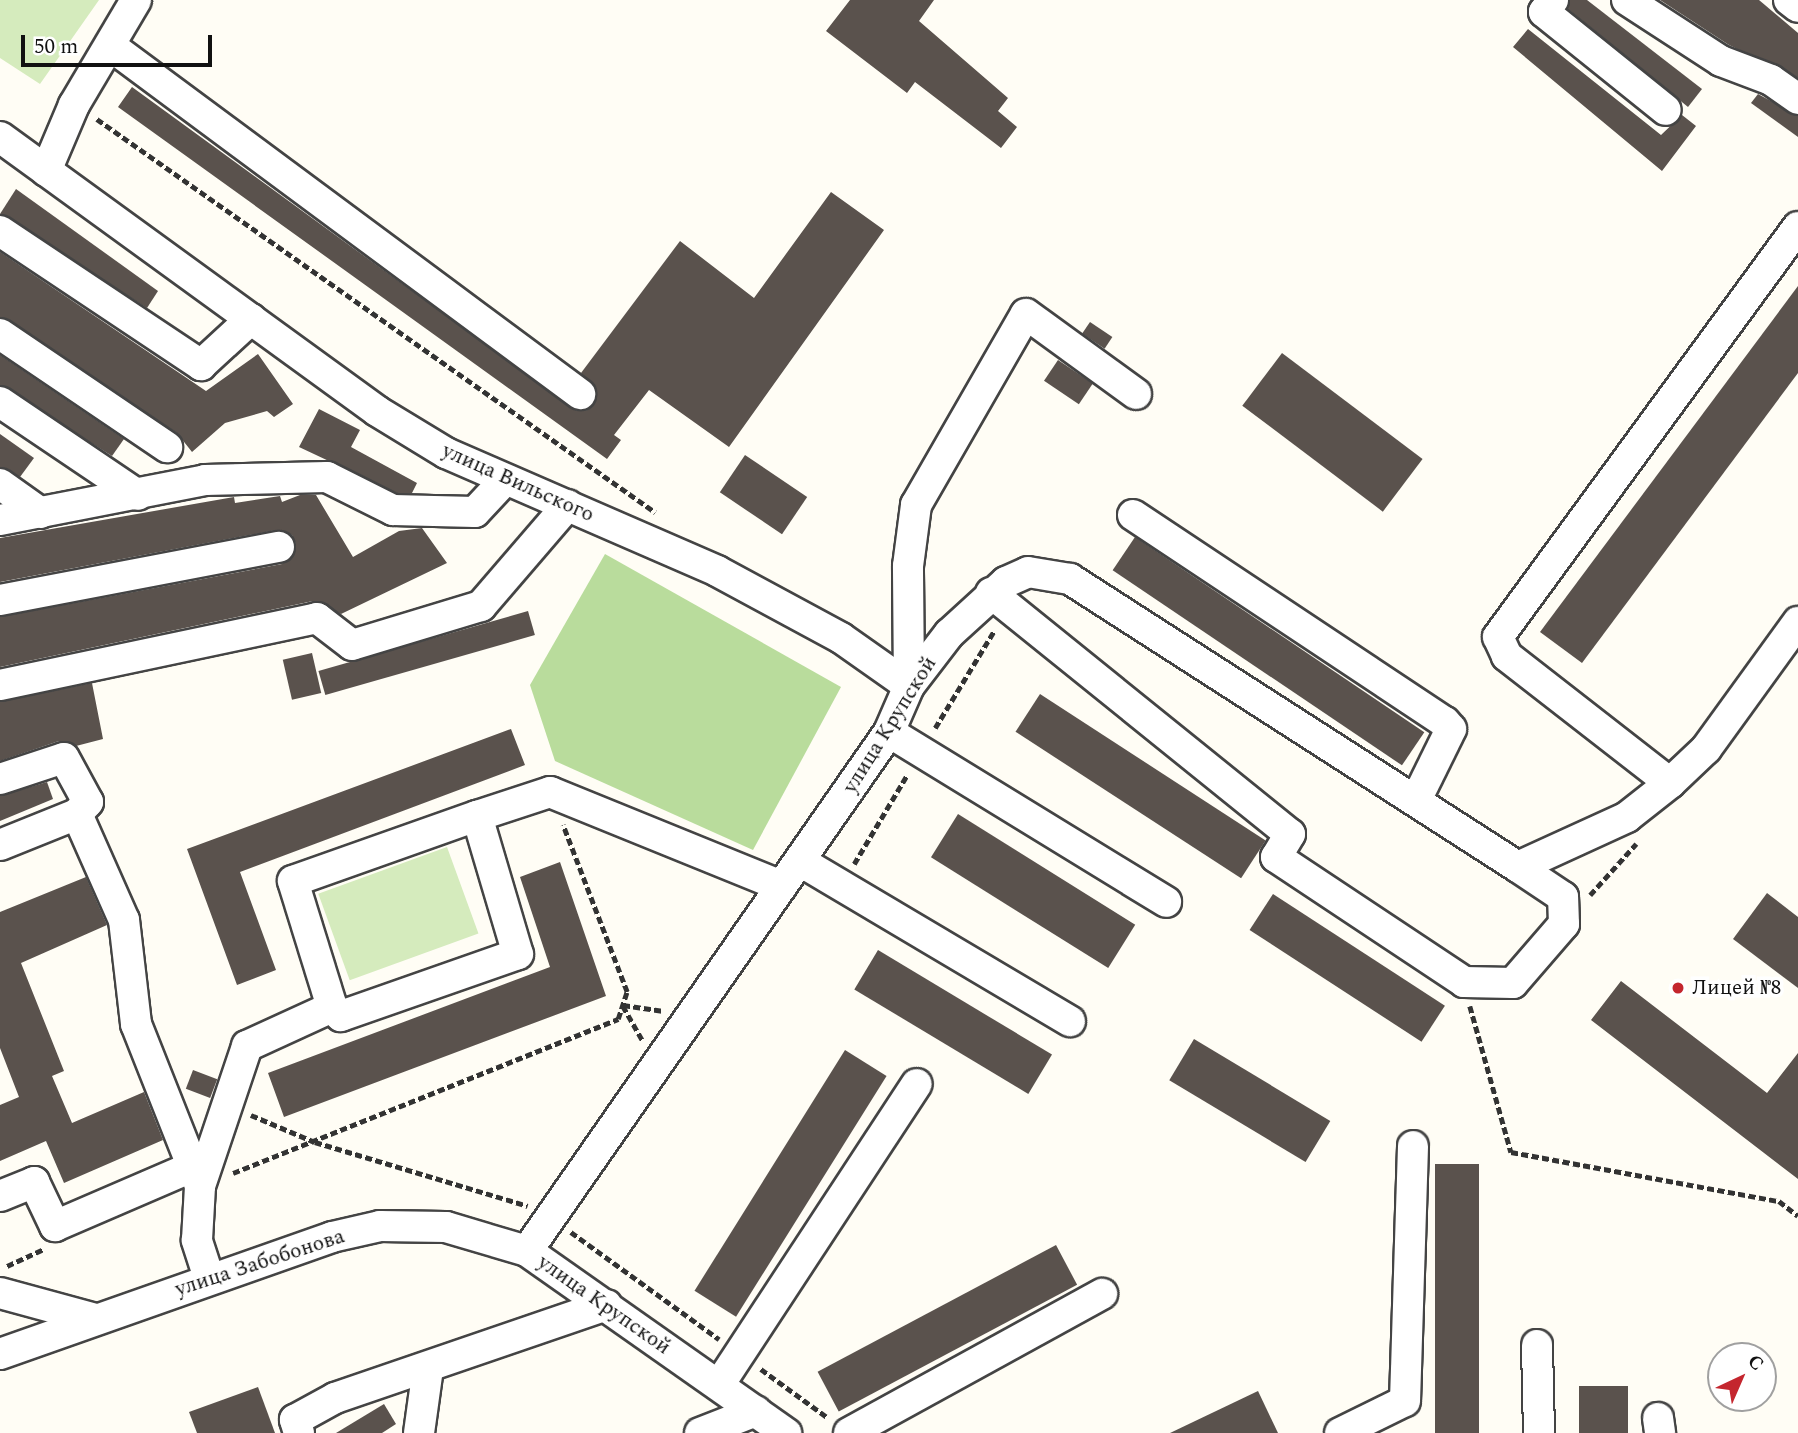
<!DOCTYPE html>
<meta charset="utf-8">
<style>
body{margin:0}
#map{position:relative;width:1798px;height:1433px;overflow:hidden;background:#fffdf5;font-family:Spectral,serif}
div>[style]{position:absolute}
.green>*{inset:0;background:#d5ebbd;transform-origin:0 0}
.forest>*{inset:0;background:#b9dc9c}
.building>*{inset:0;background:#5a524d;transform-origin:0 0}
.path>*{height:4.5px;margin-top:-2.25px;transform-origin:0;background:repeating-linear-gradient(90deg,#333 0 7px,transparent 0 10.5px)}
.roads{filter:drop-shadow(2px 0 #444) drop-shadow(-2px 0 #444) drop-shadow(0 2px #444) drop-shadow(0 -2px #444)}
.minor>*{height:30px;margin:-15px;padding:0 15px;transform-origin:15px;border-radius:15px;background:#fff}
.dots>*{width:19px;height:19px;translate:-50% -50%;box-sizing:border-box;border:4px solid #fff;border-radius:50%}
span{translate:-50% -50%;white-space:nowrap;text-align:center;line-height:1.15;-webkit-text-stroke:7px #fff;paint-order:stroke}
.street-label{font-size:21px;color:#111}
.poi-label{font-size:21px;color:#111}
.left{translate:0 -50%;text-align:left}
.north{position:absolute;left:1707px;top:1342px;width:70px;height:70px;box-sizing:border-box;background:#fff;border:2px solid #a0a0a0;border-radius:50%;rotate:44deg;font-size:19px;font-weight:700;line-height:28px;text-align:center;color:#111}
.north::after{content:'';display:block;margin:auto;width:24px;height:32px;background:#c4262e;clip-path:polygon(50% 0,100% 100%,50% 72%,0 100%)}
.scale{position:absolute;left:21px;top:35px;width:191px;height:32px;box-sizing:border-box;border:4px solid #111;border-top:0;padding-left:9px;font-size:21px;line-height:24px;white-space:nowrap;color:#111;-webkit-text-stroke:5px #fff;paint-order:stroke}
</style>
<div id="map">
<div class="green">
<i style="clip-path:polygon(0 0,99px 0,40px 84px,0 58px)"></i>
<i style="left:447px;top:847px;width:92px;height:137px;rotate:70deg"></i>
</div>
<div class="forest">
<i style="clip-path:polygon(605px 554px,841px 687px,753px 850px,555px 761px,530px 685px)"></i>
</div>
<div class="building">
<i style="clip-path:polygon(850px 0,934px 0,919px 21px,1008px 98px,998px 111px,1017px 127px,1001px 148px,915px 82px,907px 93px,826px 31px)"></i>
<i style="clip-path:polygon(1570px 0,1587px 0,1702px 89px,1688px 107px,1568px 9px)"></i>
<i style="clip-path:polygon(1660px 0,1759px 0,1798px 33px,1798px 78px,1729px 45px)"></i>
<i style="clip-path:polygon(1528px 29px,1661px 135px,1682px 115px,1696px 126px,1662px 171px,1513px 47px)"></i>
<i style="clip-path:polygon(132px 87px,577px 411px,588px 410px,597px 395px,581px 373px,680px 241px,754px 298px,831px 192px,884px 230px,729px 447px,649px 390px,614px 435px,621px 440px,607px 459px,118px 107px)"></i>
<i style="clip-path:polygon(1758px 94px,1798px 116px,1798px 137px,1751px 103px)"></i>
<i style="clip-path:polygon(16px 189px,158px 291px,147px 308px,0 214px)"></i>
<i style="clip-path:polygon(0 252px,206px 391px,258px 354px,293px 404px,274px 417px,267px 411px,225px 423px,192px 452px,177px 433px,0 317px)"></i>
<i style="clip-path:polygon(1798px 286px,1798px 373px,1582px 663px,1540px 632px)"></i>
<i style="left:1090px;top:322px;width:27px;height:14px;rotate:34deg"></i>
<i style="left:1282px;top:353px;width:176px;height:66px;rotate:37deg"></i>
<i style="clip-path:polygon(0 355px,124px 439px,112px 456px,0 385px)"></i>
<i style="left:1058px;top:360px;width:42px;height:25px;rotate:34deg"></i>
<i style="clip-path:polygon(319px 409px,360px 430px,351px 447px,417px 483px,412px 493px,397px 493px,299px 447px)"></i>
<i style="clip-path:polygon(0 434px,34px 458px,20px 477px,0 467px)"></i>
<i style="left:745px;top:455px;width:75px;height:45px;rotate:34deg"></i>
<i style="clip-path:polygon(300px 495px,316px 495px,353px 557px,399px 531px,422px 528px,447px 563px,341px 614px,313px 601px,0 667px,0 617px,282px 564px,296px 544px,292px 535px,276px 530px,0 582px,0 538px,234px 497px,235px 503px,280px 496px,282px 502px)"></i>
<i style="left:1135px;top:537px;width:349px;height:40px;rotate:34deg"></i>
<i style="left:528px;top:611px;width:25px;height:218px;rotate:74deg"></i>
<i style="left:312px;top:653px;width:41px;height:30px;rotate:77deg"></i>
<i style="clip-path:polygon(92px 683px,103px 739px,76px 746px,59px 741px,0 761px,0 702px)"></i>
<i style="left:1040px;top:694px;width:269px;height:45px;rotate:33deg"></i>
<i style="clip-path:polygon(511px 729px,525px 765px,240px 872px,276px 970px,237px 985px,187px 849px)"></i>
<i style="clip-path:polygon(47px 782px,53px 799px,0 821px,0 796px)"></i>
<i style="left:958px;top:814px;width:209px;height:51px;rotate:32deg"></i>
<i style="clip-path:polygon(560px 862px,606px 996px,284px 1117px,268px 1073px,550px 967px,520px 877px)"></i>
<i style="clip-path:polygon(86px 877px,107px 925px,21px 963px,64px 1071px,52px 1076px,72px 1123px,144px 1092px,163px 1140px,64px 1183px,46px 1141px,0 1161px,0 1105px,19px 1097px,0 1048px,0 912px)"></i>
<i style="clip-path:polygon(1767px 893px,1798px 917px,1798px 988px,1733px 939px)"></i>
<i style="left:1273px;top:894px;width:205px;height:43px;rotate:33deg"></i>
<i style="left:878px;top:950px;width:203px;height:46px;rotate:31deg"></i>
<i style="clip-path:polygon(1621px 981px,1767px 1093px,1798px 1053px,1798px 1179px,1591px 1020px)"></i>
<i style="left:1194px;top:1039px;width:159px;height:48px;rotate:31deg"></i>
<i style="left:845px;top:1050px;width:49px;height:284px;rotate:32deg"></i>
<i style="left:193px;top:1070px;width:26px;height:20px;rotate:21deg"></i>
<i style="left:1435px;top:1164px;width:44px;height:269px"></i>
<i style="left:1056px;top:1245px;width:45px;height:270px;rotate:62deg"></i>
<i style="left:1579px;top:1386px;width:49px;height:47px"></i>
<i style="clip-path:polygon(258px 1387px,275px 1433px,197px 1433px,189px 1412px)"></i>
<i style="clip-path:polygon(1258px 1391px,1278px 1433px,1170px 1433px)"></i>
<i style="clip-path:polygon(384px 1404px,396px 1424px,382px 1433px,336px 1433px)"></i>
</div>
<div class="path">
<i style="left:97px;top:119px;width:683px;rotate:35.16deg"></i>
<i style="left:935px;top:728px;width:114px;rotate:-58.7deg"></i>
<i style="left:854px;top:864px;width:104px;rotate:-59.2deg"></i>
<i style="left:1590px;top:895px;width:69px;rotate:-48deg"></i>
<i style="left:623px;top:1005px;width:41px;rotate:8.3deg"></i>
<i style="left:623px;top:1006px;width:40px;rotate:60.3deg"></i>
<i style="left:1470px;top:1006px;width:152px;rotate:74.3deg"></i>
<i style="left:1511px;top:1152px;width:272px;rotate:10.4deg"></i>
<i style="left:1779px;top:1201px;width:24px;rotate:38deg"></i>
<i style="left:251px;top:1115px;width:69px;rotate:22.9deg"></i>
<i style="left:315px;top:1142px;width:222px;rotate:16.7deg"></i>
<i style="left:233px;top:1173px;width:415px;rotate:-21.8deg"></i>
<i style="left:618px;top:1019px;width:28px;rotate:-72deg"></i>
<i style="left:627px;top:992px;width:179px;rotate:-111deg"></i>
<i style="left:571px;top:1232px;width:183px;rotate:35.9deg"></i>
<i style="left:7px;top:1266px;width:41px;rotate:-24.7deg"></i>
<i style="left:761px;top:1369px;width:82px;rotate:36deg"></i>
</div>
<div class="roads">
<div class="minor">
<i style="left:1553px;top:0;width:15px;rotate:127deg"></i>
<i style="left:1544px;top:12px;width:156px;rotate:38.8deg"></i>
<i style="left:1627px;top:0;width:112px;rotate:33deg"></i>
<i style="left:1721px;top:61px;width:53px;rotate:20.8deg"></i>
<i style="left:1771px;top:80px;width:33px;rotate:35deg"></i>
<i style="left:1789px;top:0;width:11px;rotate:38deg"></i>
<i style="left:112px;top:47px;width:583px;rotate:36.56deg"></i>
<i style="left:0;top:137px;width:466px;rotate:36deg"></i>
<i style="left:377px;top:411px;width:81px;rotate:31.3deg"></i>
<i style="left:446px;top:453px;width:296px;rotate:23.5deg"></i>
<i style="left:717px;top:571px;width:141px;rotate:28.4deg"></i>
<i style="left:841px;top:638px;width:83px;rotate:35.2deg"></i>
<i style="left:46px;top:171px;width:72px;rotate:-67deg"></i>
<i style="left:74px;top:105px;width:122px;rotate:-59.4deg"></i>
<i style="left:0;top:231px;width:242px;rotate:33.7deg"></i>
<i style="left:201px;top:365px;width:68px;rotate:-42.6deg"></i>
<i style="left:0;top:334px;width:202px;rotate:34.1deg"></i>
<i style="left:0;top:402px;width:166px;rotate:34deg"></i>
<i style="left:0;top:484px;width:50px;rotate:35.3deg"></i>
<i style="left:1133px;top:515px;width:374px;rotate:33.6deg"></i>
<i style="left:1445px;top:722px;width:9px;rotate:49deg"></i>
<i style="left:1451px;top:729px;width:79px;rotate:116.2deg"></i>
<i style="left:0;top:520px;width:209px;rotate:-11deg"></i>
<i style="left:205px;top:480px;width:122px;rotate:-1.4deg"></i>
<i style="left:327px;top:477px;width:74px;rotate:26.6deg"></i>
<i style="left:393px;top:510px;width:82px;rotate:1.4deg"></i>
<i style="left:475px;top:512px;width:42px;rotate:-46.9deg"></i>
<i style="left:991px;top:593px;width:384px;rotate:38.9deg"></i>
<i style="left:1290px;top:834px;width:27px;rotate:121deg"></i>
<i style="left:1276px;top:857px;width:226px;rotate:33.6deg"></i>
<i style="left:1464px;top:982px;width:49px;rotate:1.2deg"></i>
<i style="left:1513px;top:983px;width:78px;rotate:-49.2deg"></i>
<i style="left:1564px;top:924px;width:27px;rotate:-92deg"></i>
<i style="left:1563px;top:897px;width:54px;rotate:-146.3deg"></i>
<i style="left:0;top:600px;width:284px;rotate:-10.8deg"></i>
<i style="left:0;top:685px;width:324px;rotate:-11.9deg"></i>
<i style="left:317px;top:618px;width:44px;rotate:37.6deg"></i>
<i style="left:352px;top:645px;width:135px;rotate:-16.8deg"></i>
<i style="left:481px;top:606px;width:133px;rotate:-49.3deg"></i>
<i style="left:909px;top:686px;width:120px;rotate:-90.5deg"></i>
<i style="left:908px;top:566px;width:62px;rotate:-82.5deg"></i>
<i style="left:916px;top:505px;width:220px;rotate:-60.1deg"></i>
<i style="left:1026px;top:314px;width:136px;rotate:36deg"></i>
<i style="left:889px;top:732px;width:325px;rotate:31.5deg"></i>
<i style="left:0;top:779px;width:67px;rotate:-18.2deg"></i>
<i style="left:64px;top:758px;width:50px;rotate:61.4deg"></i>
<i style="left:88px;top:802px;width:16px;rotate:133deg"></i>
<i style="left:77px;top:814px;width:83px;rotate:158.1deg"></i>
<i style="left:1670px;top:783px;width:207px;rotate:-142.1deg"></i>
<i style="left:1507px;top:656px;width:21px;rotate:-115deg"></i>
<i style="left:1498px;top:637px;width:508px;rotate:-53.81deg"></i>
<i style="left:77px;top:814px;width:116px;rotate:66.1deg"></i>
<i style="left:124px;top:920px;width:105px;rotate:83.4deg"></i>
<i style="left:136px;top:1024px;width:174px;rotate:68.4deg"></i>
<i style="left:477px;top:816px;width:144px;rotate:73.5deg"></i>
<i style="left:518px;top:954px;width:188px;rotate:160.7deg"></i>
<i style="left:341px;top:1016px;width:13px;rotate:-135deg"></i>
<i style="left:332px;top:1007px;width:132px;rotate:-107.2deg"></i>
<i style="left:293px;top:881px;width:195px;rotate:-19.5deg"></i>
<i style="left:477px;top:816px;width:77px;rotate:-18.2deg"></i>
<i style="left:550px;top:792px;width:250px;rotate:22.1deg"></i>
<i style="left:800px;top:861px;width:314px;rotate:30.7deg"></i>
<i style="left:0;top:1196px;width:37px;rotate:-22deg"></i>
<i style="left:34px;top:1182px;width:49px;rotate:64.5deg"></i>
<i style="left:55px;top:1226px;width:149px;rotate:-23.3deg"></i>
<i style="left:527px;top:1251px;width:633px;rotate:-55.1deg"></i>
<i style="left:889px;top:732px;width:50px;rotate:-66.5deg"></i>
<i style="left:909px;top:686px;width:66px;rotate:-52.4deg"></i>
<i style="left:949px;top:634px;width:77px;rotate:-42.4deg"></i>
<i style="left:1006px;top:582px;width:24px;rotate:-24deg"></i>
<i style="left:1028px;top:572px;width:43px;rotate:9.5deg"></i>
<i style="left:1070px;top:579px;width:533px;rotate:32.74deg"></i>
<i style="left:1518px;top:867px;width:120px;rotate:-24.6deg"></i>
<i style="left:1627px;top:817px;width:55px;rotate:-38.3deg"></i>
<i style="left:1670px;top:783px;width:50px;rotate:-43.4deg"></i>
<i style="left:1706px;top:749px;width:157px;rotate:-54.1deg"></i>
<i style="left:209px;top:1278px;width:40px;rotate:-108deg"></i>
<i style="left:197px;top:1240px;width:54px;rotate:-86.8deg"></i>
<i style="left:200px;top:1186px;width:148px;rotate:-71.4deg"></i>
<i style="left:247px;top:1046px;width:94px;rotate:-24.6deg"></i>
<i style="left:0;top:1293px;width:99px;rotate:15.2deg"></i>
<i style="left:1537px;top:1345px;width:88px;rotate:88.7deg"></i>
<i style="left:0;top:1354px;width:352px;rotate:-19.4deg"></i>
<i style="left:332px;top:1237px;width:49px;rotate:-12.9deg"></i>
<i style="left:380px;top:1226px;width:66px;rotate:0.9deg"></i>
<i style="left:446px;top:1227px;width:84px;rotate:16.5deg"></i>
<i style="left:527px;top:1251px;width:317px;rotate:35.1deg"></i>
<i style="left:719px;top:1385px;width:360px;rotate:-56.7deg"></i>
<i style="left:1658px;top:1418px;width:15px;rotate:82deg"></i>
<i style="left:299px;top:1433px;width:14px;rotate:-107deg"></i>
<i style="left:295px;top:1420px;width:46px;rotate:-28.8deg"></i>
<i style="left:335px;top:1398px;width:287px;rotate:-18.9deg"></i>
<i style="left:419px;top:1433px;width:66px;rotate:-82.1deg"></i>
<i style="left:700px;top:1433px;width:60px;rotate:-21.4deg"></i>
<i style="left:849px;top:1433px;width:289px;rotate:-28.8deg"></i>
<i style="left:1340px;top:1433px;width:72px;rotate:-26.2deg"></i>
<i style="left:1405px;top:1401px;width:255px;rotate:-88.2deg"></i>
</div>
</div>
<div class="dots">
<i style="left:1678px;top:988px;background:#c4262e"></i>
</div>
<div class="street-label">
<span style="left:518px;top:483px;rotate:24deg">улица Вильского</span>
<span style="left:890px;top:725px;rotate:-58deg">улица Крупской</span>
<span style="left:260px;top:1263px;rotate:-18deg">улица Забобонова</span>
<span style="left:604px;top:1305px;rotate:35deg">улица Крупской</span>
</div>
<div class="poi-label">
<span class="left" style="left:1692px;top:988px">Лицей №8</span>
</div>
<div class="north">С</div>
<div class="scale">50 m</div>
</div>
